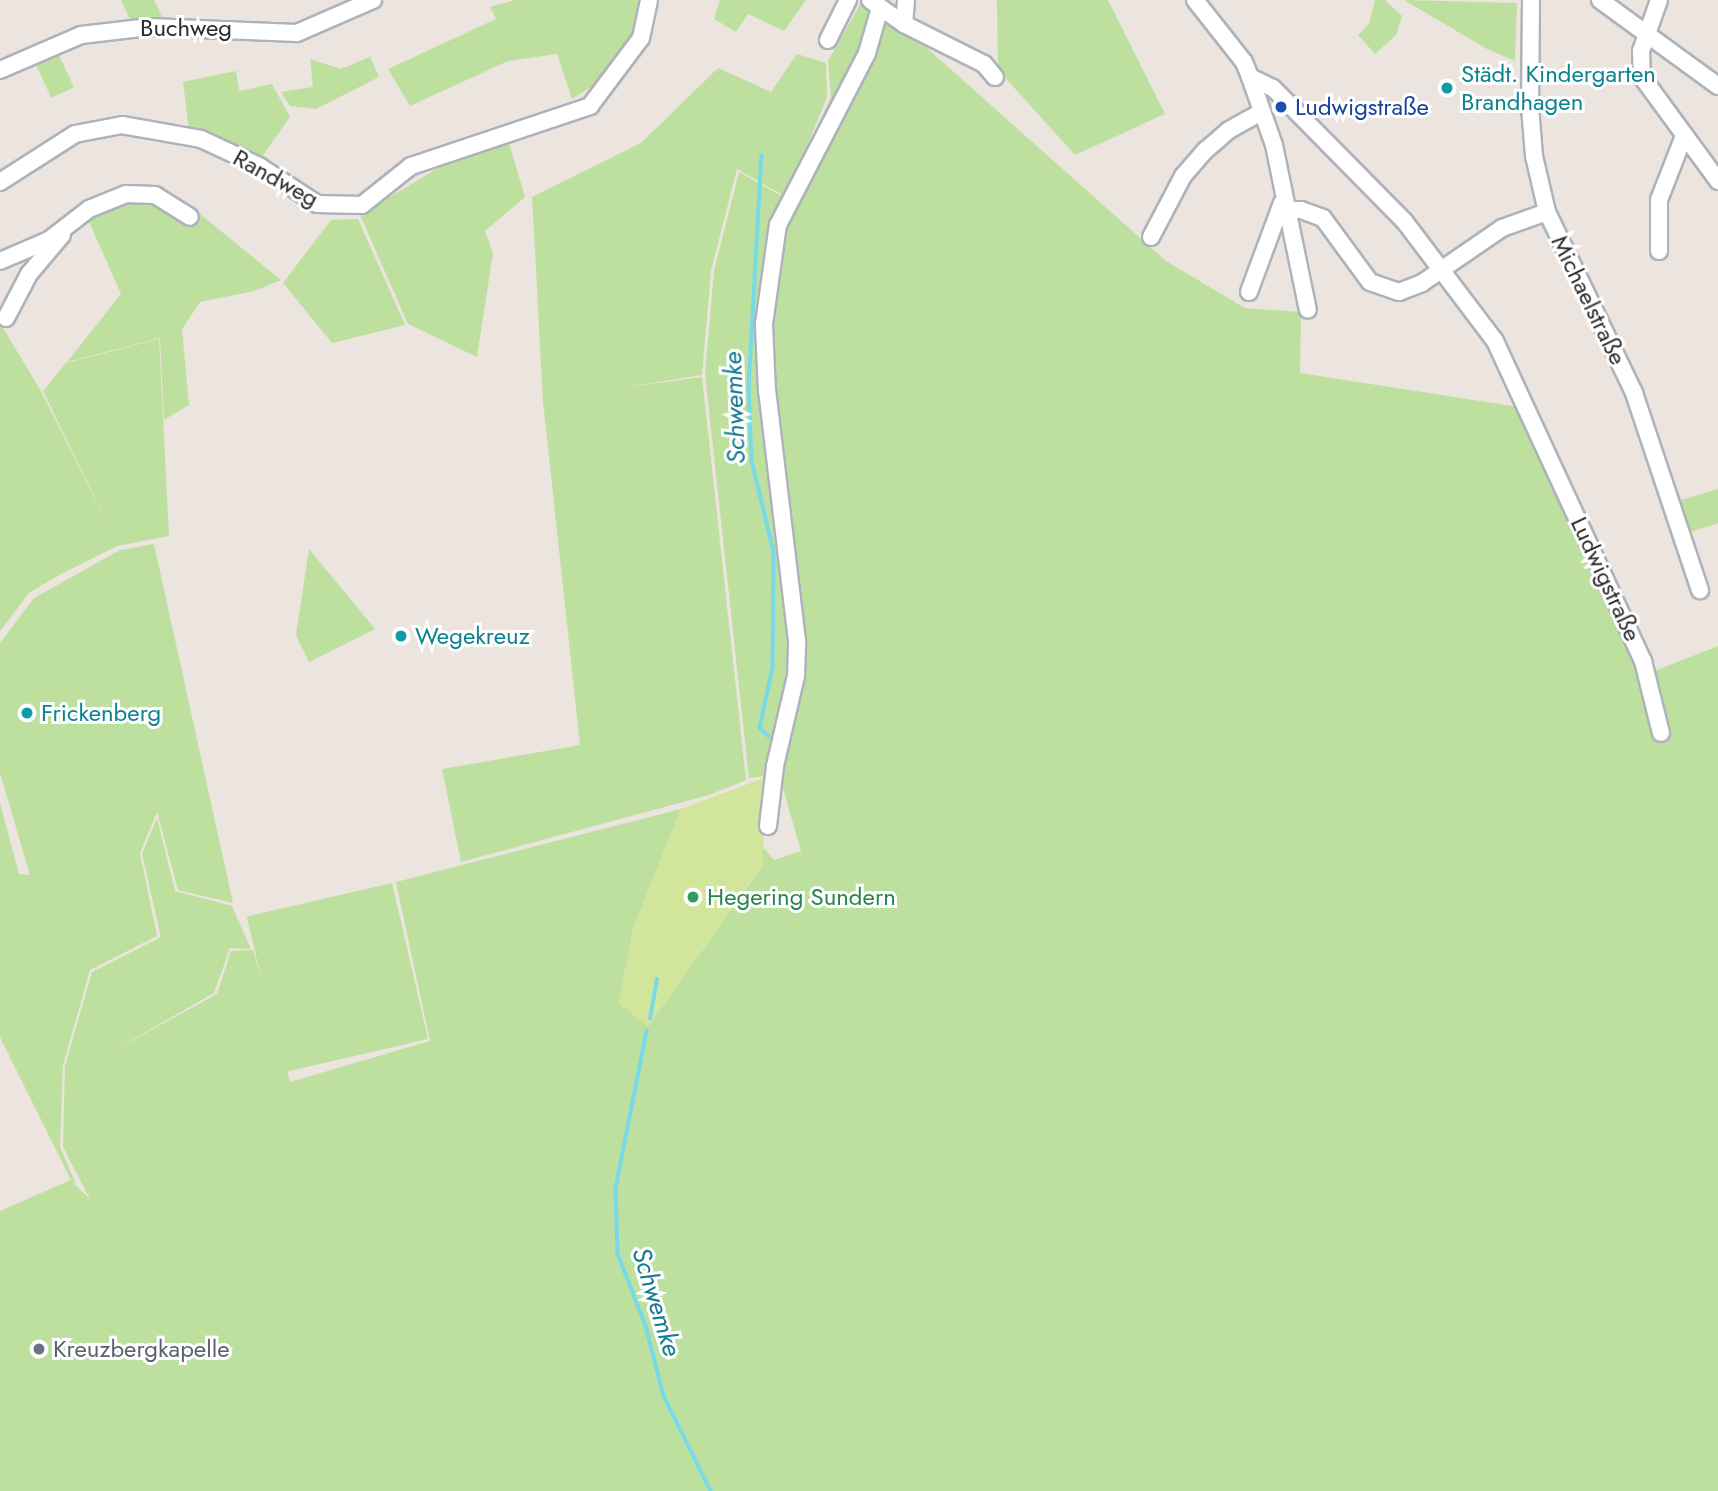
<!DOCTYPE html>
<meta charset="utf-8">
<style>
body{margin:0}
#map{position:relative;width:1718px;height:1491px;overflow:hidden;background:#ece4de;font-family:Jost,sans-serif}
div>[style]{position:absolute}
.green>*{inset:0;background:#bde09e;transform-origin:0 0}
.pitch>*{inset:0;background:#d1e69a}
.stream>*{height:3.5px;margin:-1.75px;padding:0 1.75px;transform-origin:1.75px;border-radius:1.75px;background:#77dae8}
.roads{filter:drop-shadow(2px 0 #aeb3bb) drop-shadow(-2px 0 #aeb3bb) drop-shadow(0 2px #aeb3bb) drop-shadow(0 -2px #aeb3bb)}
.minor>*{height:16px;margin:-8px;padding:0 8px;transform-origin:8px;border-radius:8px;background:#fff}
.dots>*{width:19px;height:19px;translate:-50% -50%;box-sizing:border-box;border:4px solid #fff;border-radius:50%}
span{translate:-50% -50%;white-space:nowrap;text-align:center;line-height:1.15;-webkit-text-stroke:6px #fff;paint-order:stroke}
.street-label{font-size:24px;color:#2b2b2b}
.culture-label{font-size:24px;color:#0d838f}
.left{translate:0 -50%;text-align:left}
.transit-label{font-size:24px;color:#164399}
.leisure-label{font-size:24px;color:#27864d}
.worship-label{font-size:24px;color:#5b616d}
.water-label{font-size:26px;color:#157b95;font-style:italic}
</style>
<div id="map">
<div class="green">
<i style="clip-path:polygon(121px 0,154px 0,162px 17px,130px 20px)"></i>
<i style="clip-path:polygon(515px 0,644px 0,642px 23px,622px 67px,572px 99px,557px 54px,508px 61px,410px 106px,388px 69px,496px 19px,490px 7px)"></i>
<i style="clip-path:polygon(720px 0,806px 0,784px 31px,748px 14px,736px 32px,714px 19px)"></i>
<i style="clip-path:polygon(997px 0,1108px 0,1165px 114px,1075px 155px,998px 70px)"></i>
<i style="clip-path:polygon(1375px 0,1385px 0,1402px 16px,1396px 35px,1375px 54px,1358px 35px,1369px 24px)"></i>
<i style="clip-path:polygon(1404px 0,1517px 3px,1515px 61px,1487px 49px)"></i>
<i style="clip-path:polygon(862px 1px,892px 17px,1166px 261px,1245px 308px,1301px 312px,1300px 373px,1525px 408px,1652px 672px,1718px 646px,1718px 1491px,0 1491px,0 1211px,71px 1180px,0 1037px,0 803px,19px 874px,30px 875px,0 773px,0 643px,34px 598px,120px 550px,154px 544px,233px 903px,178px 890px,157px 812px,140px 853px,157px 936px,90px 970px,63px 1065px,60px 1147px,76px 1184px,72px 1182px,90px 1199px,63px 1147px,65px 1066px,92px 972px,161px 937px,142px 854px,157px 818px,175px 891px,232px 906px,251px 949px,230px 948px,214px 993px,109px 1053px,217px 994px,231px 951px,253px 950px,290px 1082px,430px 1041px,396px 882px,681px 809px,633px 929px,619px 1003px,648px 1026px,763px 865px,761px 845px,774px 860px,801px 851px,782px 785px,784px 774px,749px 778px,705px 374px,714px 271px,739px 172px,787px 199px,831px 97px,828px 61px)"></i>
<i style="left:57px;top:51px;width:40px;height:25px;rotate:65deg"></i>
<i style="clip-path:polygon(797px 54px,826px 63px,827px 97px,786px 197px,737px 169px,711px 271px,702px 375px,622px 388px,702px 377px,746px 780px,709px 795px,461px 862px,442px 769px,580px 745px,543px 401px,532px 197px,641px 143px,718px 68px,771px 92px)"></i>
<i style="clip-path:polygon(370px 57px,379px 77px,316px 109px,290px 106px,281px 92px,313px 87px,310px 59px,341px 69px)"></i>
<i style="clip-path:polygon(236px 71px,239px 91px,272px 84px,290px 117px,259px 161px,189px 130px,183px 82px)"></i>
<i style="clip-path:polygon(509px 143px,525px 197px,485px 231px,493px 253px,477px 357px,408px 324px,360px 215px,453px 159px)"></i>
<i style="clip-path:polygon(143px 195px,189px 205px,281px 280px,254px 291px,200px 302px,182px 329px,189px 405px,164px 420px,160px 338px,67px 362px,121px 294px,86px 215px)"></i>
<i style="clip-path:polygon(358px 219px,405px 325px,332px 343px,283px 283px,331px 220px)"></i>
<i style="clip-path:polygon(0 323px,41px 391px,114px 537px,43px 391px,66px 363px,159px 339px,169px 536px,117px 546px,59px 575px,29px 593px,0 631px)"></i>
<i style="clip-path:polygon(1718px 489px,1718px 523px,1688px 533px,1678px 501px)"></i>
<i style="clip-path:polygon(309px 549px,375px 629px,309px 662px,296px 635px)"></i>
<i style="left:392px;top:883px;width:160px;height:149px;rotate:77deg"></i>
</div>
<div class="pitch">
<i style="clip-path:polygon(764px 778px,763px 864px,648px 1026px,619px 1003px,633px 929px,681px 809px)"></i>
</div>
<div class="stream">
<i style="left:762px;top:155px;width:232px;rotate:93.2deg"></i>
<i style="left:749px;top:387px;width:74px;rotate:87.7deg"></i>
<i style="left:752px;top:461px;width:94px;rotate:76.4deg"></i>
<i style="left:774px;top:552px;width:116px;rotate:90.5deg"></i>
<i style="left:773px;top:668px;width:61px;rotate:102.2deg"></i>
<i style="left:760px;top:728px;width:12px;rotate:42deg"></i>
<i style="left:650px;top:1019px;width:40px;rotate:-80deg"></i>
<i style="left:647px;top:1031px;width:161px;rotate:101.1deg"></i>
<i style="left:616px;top:1189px;width:65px;rotate:88.2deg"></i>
<i style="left:618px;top:1254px;width:77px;rotate:68.7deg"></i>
<i style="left:646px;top:1326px;width:72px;rotate:75.6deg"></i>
<i style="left:664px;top:1396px;width:106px;rotate:63.7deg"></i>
</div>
<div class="roads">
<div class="minor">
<i style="left:870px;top:0;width:42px;rotate:35.2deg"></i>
<i style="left:904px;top:24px;width:89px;rotate:26.6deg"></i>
<i style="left:984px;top:64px;width:17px;rotate:50deg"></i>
<i style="left:1195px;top:0;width:79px;rotate:51.7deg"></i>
<i style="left:1244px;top:62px;width:16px;rotate:68deg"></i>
<i style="left:1250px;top:77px;width:72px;rotate:70.6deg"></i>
<i style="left:1274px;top:145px;width:168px;rotate:78.4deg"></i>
<i style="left:1531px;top:0;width:107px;rotate:90.5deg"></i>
<i style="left:1530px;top:107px;width:49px;rotate:85.3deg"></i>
<i style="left:1534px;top:156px;width:57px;rotate:76.9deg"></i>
<i style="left:1547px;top:212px;width:201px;rotate:64.3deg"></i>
<i style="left:1634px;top:393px;width:208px;rotate:71.5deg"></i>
<i style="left:1600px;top:0;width:146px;rotate:36.1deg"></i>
<i style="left:1659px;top:0;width:54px;rotate:109.4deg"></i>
<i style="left:1641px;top:51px;width:26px;rotate:88deg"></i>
<i style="left:1642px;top:77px;width:129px;rotate:53.8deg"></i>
<i style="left:904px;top:24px;width:24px;rotate:-85deg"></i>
<i style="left:828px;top:40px;width:45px;rotate:-63.4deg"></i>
<i style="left:0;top:70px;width:88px;rotate:-23.4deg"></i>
<i style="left:81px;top:35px;width:69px;rotate:-6.6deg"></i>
<i style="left:150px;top:27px;width:147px;rotate:2.3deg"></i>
<i style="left:297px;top:33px;width:83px;rotate:-23.5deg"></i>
<i style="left:1250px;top:77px;width:25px;rotate:26deg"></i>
<i style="left:1273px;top:88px;width:188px;rotate:45.4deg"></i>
<i style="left:1405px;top:222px;width:149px;rotate:52.9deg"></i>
<i style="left:1495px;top:341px;width:353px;rotate:65.2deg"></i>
<i style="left:1643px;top:661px;width:74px;rotate:76deg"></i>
<i style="left:0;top:182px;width:89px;rotate:-32.6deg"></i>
<i style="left:75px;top:134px;width:48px;rotate:-10.8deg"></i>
<i style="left:122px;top:125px;width:80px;rotate:10deg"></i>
<i style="left:201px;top:139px;width:64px;rotate:25deg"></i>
<i style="left:259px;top:166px;width:69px;rotate:33.2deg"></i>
<i style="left:317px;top:204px;width:45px;rotate:1.3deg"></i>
<i style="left:362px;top:205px;width:63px;rotate:-38.5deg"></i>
<i style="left:411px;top:166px;width:189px;rotate:-18.5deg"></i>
<i style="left:590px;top:106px;width:85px;rotate:-53.1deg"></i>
<i style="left:641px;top:38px;width:39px;rotate:-78deg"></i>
<i style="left:1284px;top:210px;width:17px"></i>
<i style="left:1301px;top:210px;width:23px;rotate:20deg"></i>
<i style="left:1323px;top:218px;width:79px;rotate:53.7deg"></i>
<i style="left:1370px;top:282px;width:31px;rotate:19deg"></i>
<i style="left:1399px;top:292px;width:25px;rotate:-21deg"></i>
<i style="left:1422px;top:283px;width:97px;rotate:-34.5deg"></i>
<i style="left:1502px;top:228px;width:48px;rotate:-19.6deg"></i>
<i style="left:1151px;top:237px;width:69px;rotate:-62.3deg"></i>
<i style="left:1183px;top:176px;width:35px;rotate:-49deg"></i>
<i style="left:1206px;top:150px;width:30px;rotate:-41deg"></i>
<i style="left:1229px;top:130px;width:38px;rotate:-29deg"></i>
<i style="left:1659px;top:251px;width:51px;rotate:-90deg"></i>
<i style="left:1659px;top:200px;width:69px;rotate:-68.7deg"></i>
<i style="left:0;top:261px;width:53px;rotate:-23.2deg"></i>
<i style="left:49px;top:240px;width:51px;rotate:-37.8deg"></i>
<i style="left:89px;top:209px;width:40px;rotate:-22deg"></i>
<i style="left:126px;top:194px;width:29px;rotate:2deg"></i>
<i style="left:155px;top:195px;width:41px;rotate:32.2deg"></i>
<i style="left:1249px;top:292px;width:95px;rotate:-69.7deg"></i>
<i style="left:6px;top:318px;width:50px;rotate:-62.4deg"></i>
<i style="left:29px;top:274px;width:51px;rotate:-49.8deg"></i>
<i style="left:768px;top:826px;width:60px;rotate:-83.3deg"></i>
<i style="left:775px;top:766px;width:92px;rotate:-76.9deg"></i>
<i style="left:796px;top:676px;width:35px;rotate:-88deg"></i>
<i style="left:797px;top:641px;width:252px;rotate:-96.8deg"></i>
<i style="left:767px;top:391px;width:67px;rotate:-92.6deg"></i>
<i style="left:764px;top:324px;width:100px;rotate:-82deg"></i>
<i style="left:778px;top:225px;width:194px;rotate:-62.6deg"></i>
<i style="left:867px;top:53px;width:47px;rotate:-73.9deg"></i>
</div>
</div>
<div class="dots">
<i style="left:1447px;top:88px;background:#0f9aa8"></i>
<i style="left:1281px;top:107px;background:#1a4fb4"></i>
<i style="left:401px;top:636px;background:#0f9aa8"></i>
<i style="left:27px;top:713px;background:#0f9aa8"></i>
<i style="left:693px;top:897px;background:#2e9e5b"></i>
<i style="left:39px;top:1349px;background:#6b7280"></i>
</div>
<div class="street-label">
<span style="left:186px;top:28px">Buchweg</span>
<span style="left:276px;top:178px;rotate:29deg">Randweg</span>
<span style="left:1589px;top:300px;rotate:64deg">Michaelstraße</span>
<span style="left:1606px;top:579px;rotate:65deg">Ludwigstraße</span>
</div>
<div class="culture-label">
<span class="left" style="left:1461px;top:88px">Städt. Kindergarten<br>Brandhagen</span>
<span class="left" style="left:415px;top:636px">Wegekreuz</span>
<span class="left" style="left:41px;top:713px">Frickenberg</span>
</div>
<div class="transit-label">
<span class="left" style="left:1295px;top:107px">Ludwigstraße</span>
</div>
<div class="leisure-label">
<span class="left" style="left:707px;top:897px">Hegering Sundern</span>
</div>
<div class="worship-label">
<span class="left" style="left:53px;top:1349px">Kreuzbergkapelle</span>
</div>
<div class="water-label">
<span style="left:735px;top:408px;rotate:-92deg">Schwemke</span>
<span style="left:656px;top:1302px;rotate:73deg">Schwemke</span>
</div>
</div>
